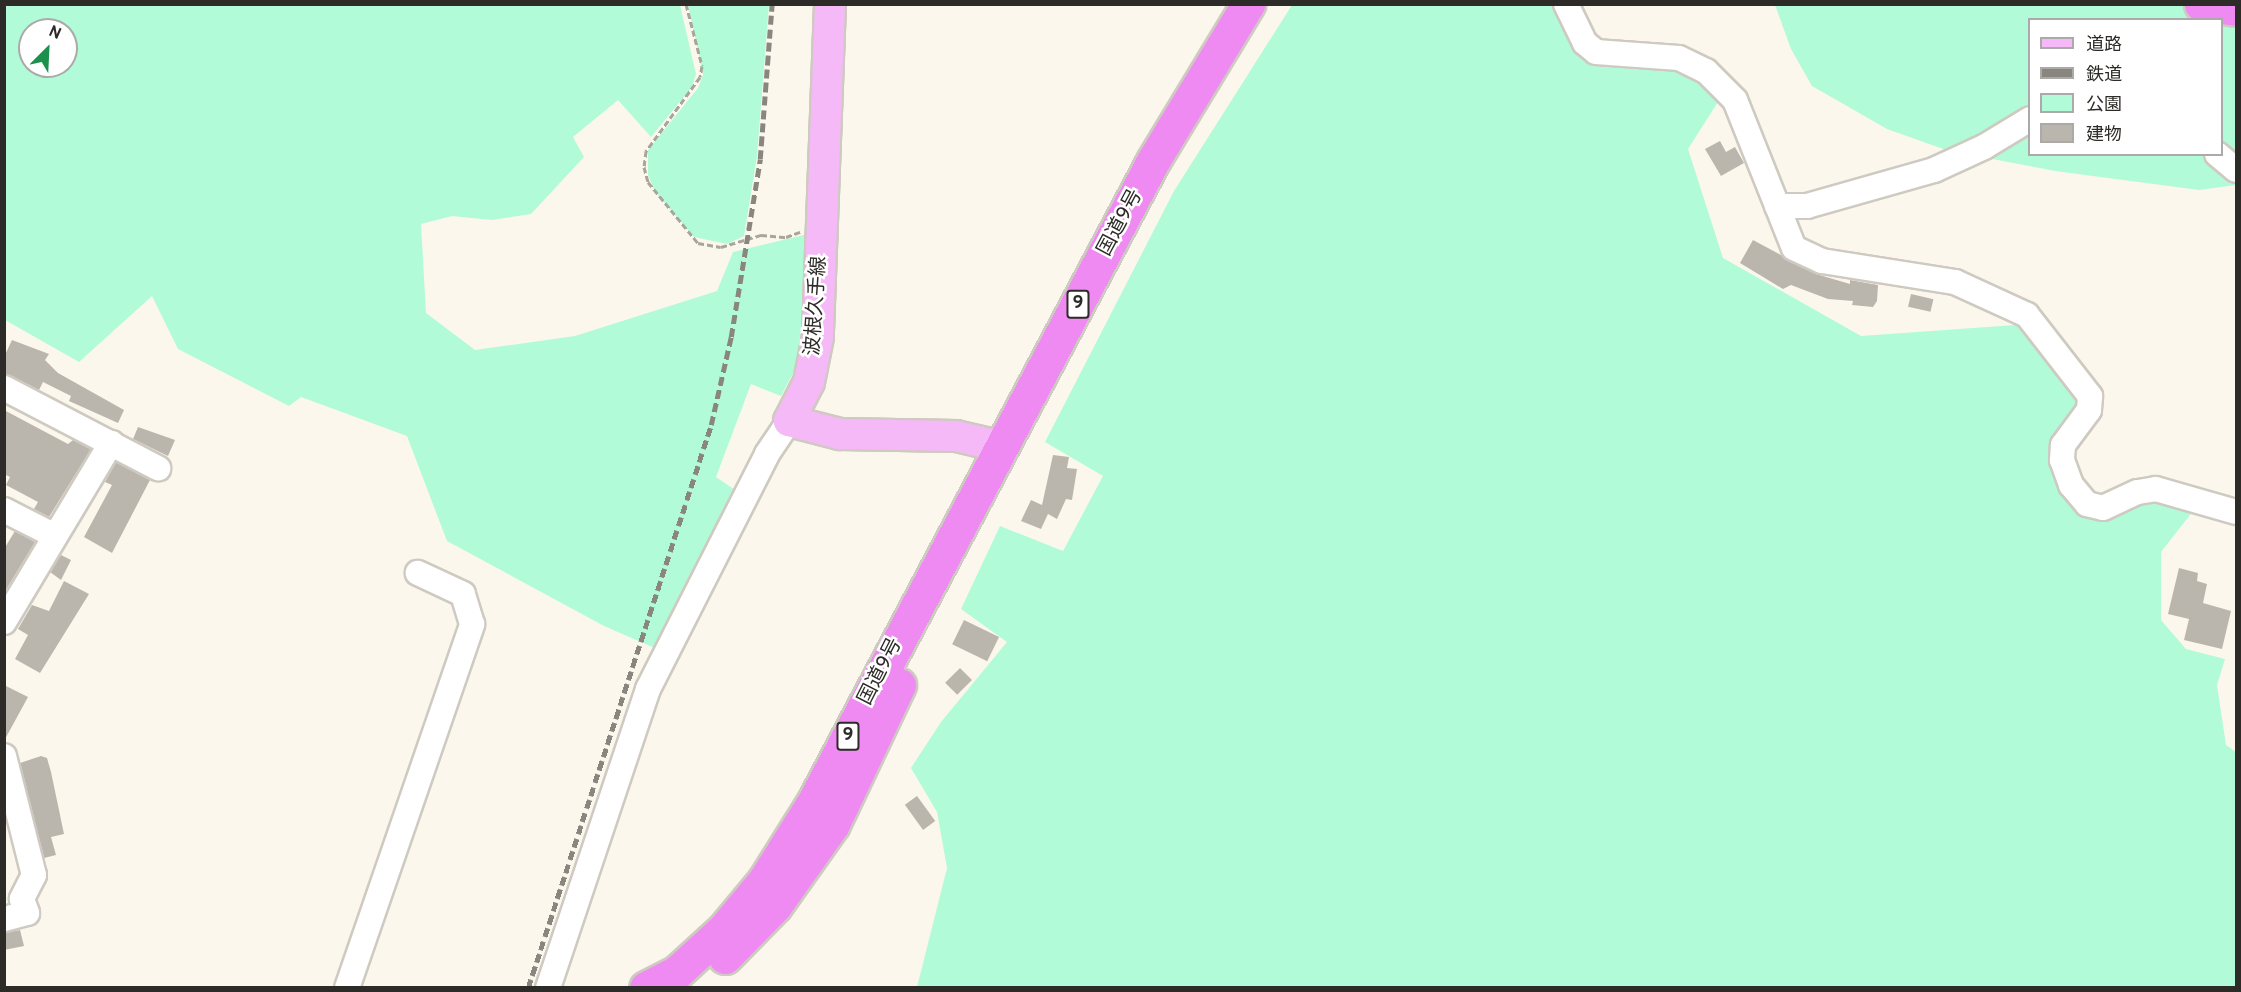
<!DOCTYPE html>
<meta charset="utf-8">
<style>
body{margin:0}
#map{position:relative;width:2241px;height:992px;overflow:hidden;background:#fcf7ec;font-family:Overpass,"Noto Sans JP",sans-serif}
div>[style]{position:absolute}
.green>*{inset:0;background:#b1fbd9}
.building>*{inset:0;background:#bbb6ad;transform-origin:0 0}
.path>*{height:3px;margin-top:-1.5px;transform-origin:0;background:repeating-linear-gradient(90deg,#a9a59d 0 6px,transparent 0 9px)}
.roads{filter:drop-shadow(2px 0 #cfcac1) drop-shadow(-2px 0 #cfcac1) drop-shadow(0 2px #cfcac1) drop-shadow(0 -2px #cfcac1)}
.minor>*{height:24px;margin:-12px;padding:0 12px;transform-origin:12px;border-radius:12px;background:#fff}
.major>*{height:30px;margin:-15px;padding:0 15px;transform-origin:15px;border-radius:15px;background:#f5b9f7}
.highway>*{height:33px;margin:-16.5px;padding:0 16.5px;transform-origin:16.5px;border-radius:16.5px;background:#ee8af1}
.rail>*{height:4.5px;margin-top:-2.25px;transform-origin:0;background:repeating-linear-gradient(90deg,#89867f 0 9px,transparent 0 13.5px)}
span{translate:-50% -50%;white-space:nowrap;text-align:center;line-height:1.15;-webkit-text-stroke:5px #fff;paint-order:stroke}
.shield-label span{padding:2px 4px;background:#fff;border:2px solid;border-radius:4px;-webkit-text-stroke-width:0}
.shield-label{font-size:18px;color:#2d2b27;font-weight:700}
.street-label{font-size:20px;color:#2d2b27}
.frame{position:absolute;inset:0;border:6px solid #2d2b27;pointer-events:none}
.legend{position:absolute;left:2028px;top:18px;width:195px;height:138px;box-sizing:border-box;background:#fff;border:2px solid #abaaa9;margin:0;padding:8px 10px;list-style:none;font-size:18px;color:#2d2b27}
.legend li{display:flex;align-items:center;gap:12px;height:30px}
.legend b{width:30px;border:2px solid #abaaa9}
.north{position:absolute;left:18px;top:18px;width:60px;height:60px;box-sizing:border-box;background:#fff;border:2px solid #abaaa9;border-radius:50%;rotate:24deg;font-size:16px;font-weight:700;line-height:24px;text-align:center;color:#2d2b27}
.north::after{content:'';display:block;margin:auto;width:21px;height:27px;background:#1b914c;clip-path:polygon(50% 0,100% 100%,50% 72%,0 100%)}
</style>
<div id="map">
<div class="green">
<i style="clip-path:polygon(evenodd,8px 4px,680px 5px,696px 74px,692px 87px,651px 137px,618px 100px,573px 137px,584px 157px,531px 214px,492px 220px,452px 216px,421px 224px,426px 313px,475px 350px,575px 336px,717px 291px,733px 252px,812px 233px,813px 303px,800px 360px,781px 396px,751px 384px,716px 477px,735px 490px,657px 649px,604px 626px,447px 541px,407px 436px,301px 397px,289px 406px,178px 349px,152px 296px,79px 362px,5px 320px,4px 11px,8px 4px,30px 30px,66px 30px,66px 66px,30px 66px,30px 30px)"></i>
<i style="clip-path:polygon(688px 5px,769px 5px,757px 156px,744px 236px,727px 244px,694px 237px,655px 192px,648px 175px,648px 150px,698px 88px,703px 75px)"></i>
<i style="clip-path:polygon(1292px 5px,1555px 5px,1573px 40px,1663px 60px,1723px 94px,1688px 149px,1723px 258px,1861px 336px,2029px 324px,2086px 397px,2059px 441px,2080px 499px,2154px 493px,2197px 506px,2161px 552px,2161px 620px,2186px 649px,2225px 659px,2217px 685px,2226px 745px,2236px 752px,2236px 987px,917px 987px,947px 868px,937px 812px,911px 768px,941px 722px,1007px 642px,961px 609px,1000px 526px,1063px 551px,1103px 476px,1045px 442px,1174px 191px)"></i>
<i style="clip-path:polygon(evenodd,1775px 5px,2236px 5px,2236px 185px,2199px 190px,2055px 171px,1946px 150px,1887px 129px,1812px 86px,1791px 49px,1775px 5px,2030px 20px,2222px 20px,2222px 154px,2030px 154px,2030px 20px)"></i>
</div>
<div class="building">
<i style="clip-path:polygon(1720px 141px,1726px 152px,1735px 147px,1744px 163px,1721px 176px,1705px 149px)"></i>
<i style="clip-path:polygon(1753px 240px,1816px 274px,1850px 284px,1850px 280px,1878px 285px,1877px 301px,1873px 307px,1852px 305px,1853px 301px,1828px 299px,1791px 285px,1783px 289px,1740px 263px)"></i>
<i style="left:1911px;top:294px;width:23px;height:13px;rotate:13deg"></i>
<i style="clip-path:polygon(12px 340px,49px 354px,45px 360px,58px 373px,124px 410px,118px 423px,69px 401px,71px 396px,43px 382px,39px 390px,4px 374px,4px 357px)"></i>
<i style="clip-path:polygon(4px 410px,68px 444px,73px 440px,91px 449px,49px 517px,34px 509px,38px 502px,6px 485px,10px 477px,4px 474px)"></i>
<i style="clip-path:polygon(138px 427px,175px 440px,168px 456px,133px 439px)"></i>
<i style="clip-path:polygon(1053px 455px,1069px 457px,1067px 468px,1077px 469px,1072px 500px,1066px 499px,1057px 519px,1048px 514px,1041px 529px,1021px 521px,1031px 500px,1042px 505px)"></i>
<i style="clip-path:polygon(116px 462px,150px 480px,112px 553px,84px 537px,112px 485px,105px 482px)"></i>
<i style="clip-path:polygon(15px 531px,35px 542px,4px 593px,4px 549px)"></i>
<i style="clip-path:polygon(61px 555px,71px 560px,61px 580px,50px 572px)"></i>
<i style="clip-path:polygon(2179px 568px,2198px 573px,2197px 581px,2207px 584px,2203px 603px,2231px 611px,2222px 649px,2184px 640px,2189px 619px,2168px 614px)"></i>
<i style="clip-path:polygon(64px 581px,89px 594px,40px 673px,15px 659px,28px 635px,18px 629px,32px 605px,49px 611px)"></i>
<i style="left:964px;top:620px;width:39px;height:27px;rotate:26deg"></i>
<i style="left:960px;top:668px;width:17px;height:21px;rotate:45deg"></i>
<i style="clip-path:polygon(4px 685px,28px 697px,4px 741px)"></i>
<i style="clip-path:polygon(41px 756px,47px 758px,51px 772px,64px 834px,51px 837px,56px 855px,44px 858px,20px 763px)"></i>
<i style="left:917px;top:796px;width:31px;height:15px;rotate:54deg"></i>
<i style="clip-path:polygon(20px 930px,24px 946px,4px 950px,4px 933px)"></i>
</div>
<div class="path">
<i style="left:686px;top:4px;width:64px;rotate:75.5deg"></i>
<i style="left:702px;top:66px;width:11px;rotate:100deg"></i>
<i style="left:700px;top:77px;width:92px;rotate:126.1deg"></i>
<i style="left:646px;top:151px;width:16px;rotate:97deg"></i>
<i style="left:644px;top:167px;width:16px;rotate:75deg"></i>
<i style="left:648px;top:182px;width:79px;rotate:50.7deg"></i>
<i style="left:698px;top:243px;width:23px;rotate:10deg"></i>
<i style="left:721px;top:247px;width:42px;rotate:-16.7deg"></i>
<i style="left:761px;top:235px;width:25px;rotate:5deg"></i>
<i style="left:786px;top:237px;width:15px;rotate:-20deg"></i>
</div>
<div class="roads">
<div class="minor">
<i style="left:1566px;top:4px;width:43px;rotate:64deg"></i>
<i style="left:1585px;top:43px;width:14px;rotate:39deg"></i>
<i style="left:1596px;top:52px;width:83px;rotate:4.1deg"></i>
<i style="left:1679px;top:58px;width:30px;rotate:26deg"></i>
<i style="left:1706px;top:71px;width:41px;rotate:45deg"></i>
<i style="left:1735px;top:100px;width:159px;rotate:68.3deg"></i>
<i style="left:1794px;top:248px;width:31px;rotate:25deg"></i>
<i style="left:1822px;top:261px;width:135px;rotate:9deg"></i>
<i style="left:1955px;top:282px;width:79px;rotate:24.6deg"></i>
<i style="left:2027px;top:315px;width:103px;rotate:52.1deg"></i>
<i style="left:2090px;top:396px;width:14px;rotate:94deg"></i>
<i style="left:2089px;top:410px;width:44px;rotate:126.6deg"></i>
<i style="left:2063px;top:445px;width:15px;rotate:94deg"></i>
<i style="left:2062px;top:460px;width:27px;rotate:70deg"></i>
<i style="left:2071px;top:485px;width:25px;rotate:50deg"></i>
<i style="left:2087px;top:504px;width:16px;rotate:14deg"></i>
<i style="left:2103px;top:508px;width:38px;rotate:-25deg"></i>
<i style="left:2138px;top:492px;width:18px;rotate:-9deg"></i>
<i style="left:2156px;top:489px;width:83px;rotate:16deg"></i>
<i style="left:2217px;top:154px;width:25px;rotate:40deg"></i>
<i style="left:1777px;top:206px;width:30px"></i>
<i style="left:1807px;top:206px;width:132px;rotate:-15.8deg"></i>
<i style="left:1934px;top:170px;width:55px;rotate:-24.7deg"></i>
<i style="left:1984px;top:147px;width:54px;rotate:-31.3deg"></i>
<i style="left:4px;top:388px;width:174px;rotate:27.5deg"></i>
<i style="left:4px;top:510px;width:57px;rotate:27deg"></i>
<i style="left:4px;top:622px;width:209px;rotate:-59.1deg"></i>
<i style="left:4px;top:756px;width:123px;rotate:75.9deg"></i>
<i style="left:34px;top:875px;width:27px;rotate:117deg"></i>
<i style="left:22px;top:899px;width:15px;rotate:70deg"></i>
<i style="left:27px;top:913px;width:24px;rotate:165deg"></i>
<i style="left:347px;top:988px;width:385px;rotate:-71deg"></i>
<i style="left:472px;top:624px;width:31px;rotate:-107deg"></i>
<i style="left:463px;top:594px;width:50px;rotate:-155deg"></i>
<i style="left:548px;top:988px;width:315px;rotate:-71.5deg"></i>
<i style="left:648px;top:689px;width:263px;rotate:-63.1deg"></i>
<i style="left:767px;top:454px;width:40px;rotate:-56deg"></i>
</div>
<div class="major">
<i style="left:830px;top:4px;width:333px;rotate:92.1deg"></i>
<i style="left:818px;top:337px;width:46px;rotate:101.3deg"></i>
<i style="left:809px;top:382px;width:44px;rotate:117.1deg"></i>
<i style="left:789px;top:421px;width:53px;rotate:14.3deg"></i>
<i style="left:840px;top:434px;width:116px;rotate:1deg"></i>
<i style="left:956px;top:436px;width:48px;rotate:13.2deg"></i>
</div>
<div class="highway">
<i style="left:2201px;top:4px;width:35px;rotate:8deg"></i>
<i style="left:725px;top:957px;width:71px;rotate:-45.6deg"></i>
<i style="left:775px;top:906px;width:100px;rotate:-54.7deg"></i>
<i style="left:833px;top:824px;width:154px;rotate:-64.6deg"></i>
<i style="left:646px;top:988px;width:34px;rotate:-27deg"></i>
<i style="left:676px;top:973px;width:65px;rotate:-42.5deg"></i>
<i style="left:724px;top:929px;width:62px;rotate:-50.2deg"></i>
<i style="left:764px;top:881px;width:92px;rotate:-57.9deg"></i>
<i style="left:813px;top:803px;width:726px;rotate:-62.09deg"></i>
<i style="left:1153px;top:161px;width:184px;rotate:-58.8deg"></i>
</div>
</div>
<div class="rail">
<i style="left:528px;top:988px;width:592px;rotate:-71.99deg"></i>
<i style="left:711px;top:425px;width:90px;rotate:-77.2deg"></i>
<i style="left:731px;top:337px;width:180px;rotate:-80.7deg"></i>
<i style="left:760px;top:159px;width:155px;rotate:-85.6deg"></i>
</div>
<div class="shield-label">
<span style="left:1078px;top:304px">9</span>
<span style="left:848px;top:736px">9</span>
</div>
<div class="street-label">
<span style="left:1121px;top:223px;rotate:-62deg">国道9号</span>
<span style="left:817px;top:306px;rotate:-86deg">波根久手線</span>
<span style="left:881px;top:672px;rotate:-63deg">国道9号</span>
</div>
<div class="frame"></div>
<ul class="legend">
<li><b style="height:8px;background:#f5b9f7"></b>道路</li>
<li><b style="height:8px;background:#89867f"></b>鉄道</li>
<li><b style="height:16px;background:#b1fbd9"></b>公園</li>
<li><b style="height:16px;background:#bbb6ad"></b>建物</li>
</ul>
<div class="north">N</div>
</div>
